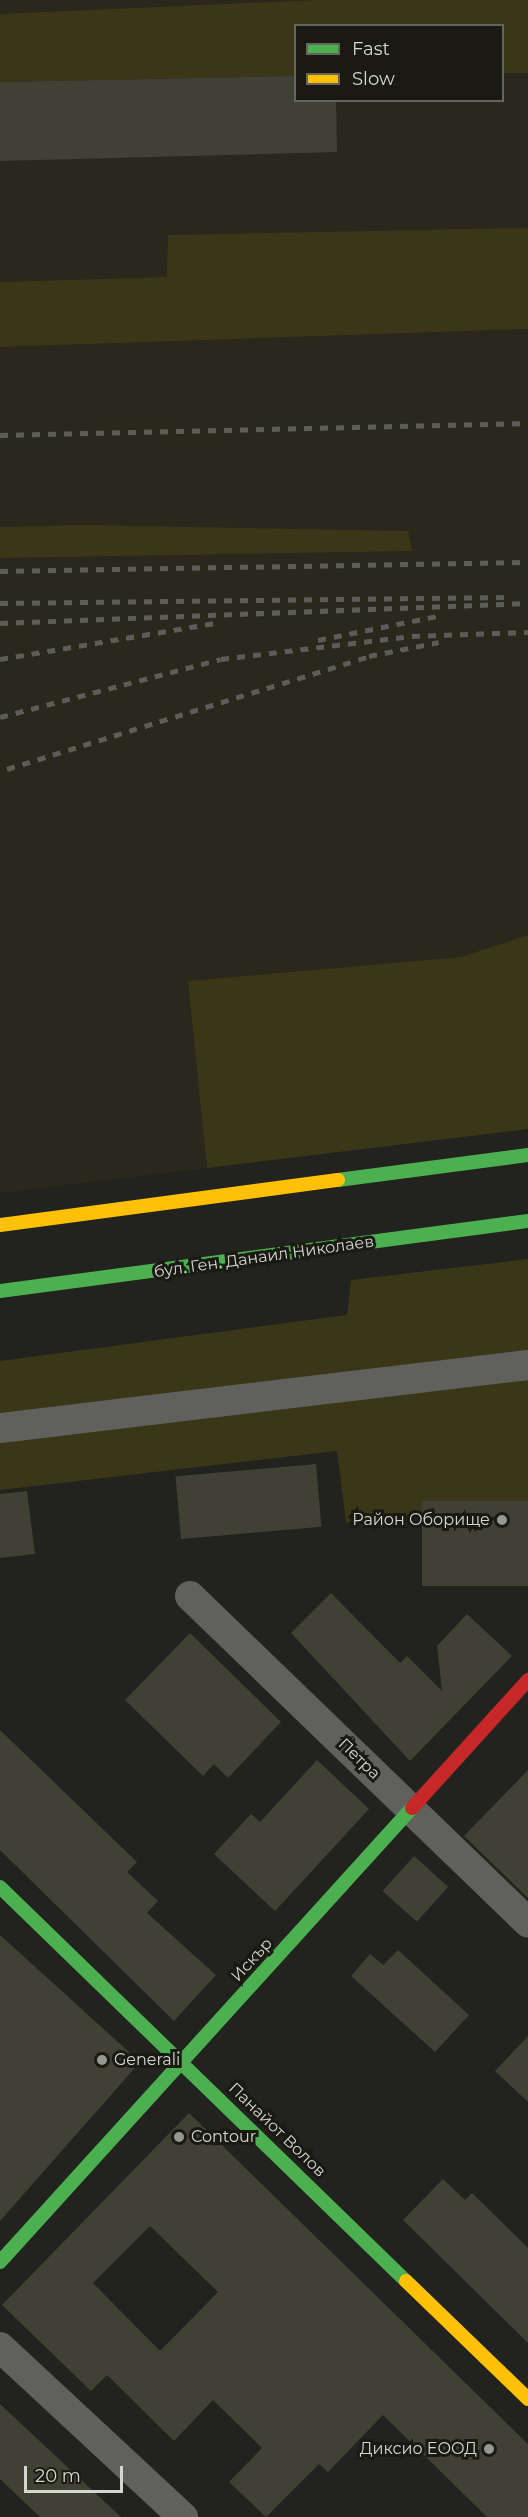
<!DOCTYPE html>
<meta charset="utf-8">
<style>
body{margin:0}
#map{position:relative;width:528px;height:2517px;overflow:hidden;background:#22221e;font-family:Montserrat,sans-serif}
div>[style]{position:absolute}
.built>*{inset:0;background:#2a281c}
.green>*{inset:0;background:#3a3718}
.building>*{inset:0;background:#404034;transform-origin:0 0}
.street>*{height:30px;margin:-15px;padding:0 15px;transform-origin:15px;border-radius:15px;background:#60605d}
.fast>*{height:14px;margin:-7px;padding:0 7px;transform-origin:7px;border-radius:7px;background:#4caf50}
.slow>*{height:14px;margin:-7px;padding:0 7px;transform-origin:7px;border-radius:7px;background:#ffc107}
.jam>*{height:14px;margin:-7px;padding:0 7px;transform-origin:7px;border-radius:7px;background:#c62828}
.rail>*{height:4.5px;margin-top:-2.25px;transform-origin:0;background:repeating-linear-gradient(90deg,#5c5c5a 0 8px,transparent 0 16px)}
.dots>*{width:16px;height:16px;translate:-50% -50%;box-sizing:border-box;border:3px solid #1a1a13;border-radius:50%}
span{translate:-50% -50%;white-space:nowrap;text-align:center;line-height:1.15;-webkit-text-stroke:6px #1a1a13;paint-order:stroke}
.street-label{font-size:16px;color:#d6d6d1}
.poi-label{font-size:16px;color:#d6d6d1}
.right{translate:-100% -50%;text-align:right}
.left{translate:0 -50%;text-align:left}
.legend{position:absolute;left:294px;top:24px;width:210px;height:78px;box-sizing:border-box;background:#1a1a13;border:2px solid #65655f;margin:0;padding:8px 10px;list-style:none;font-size:18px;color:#d6d6d1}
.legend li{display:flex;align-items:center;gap:12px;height:30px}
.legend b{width:30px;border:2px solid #65655f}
.scale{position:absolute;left:24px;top:2466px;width:99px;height:27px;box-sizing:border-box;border:3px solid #d6d6d1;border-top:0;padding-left:8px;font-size:18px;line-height:21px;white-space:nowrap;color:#d6d6d1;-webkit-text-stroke:4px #1a1a13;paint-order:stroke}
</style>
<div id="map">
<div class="built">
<i style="clip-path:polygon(0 0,315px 0,0 14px)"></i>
<i style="clip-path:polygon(503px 73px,528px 73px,528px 229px,168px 235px,168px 277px,0 282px,0 82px,296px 100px,502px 100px)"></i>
<i style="clip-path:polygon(528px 329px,528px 935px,461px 957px,188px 981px,207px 1168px,0 1193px,0 558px,412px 551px,407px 531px,0 527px,0 347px)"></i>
</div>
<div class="green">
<i style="clip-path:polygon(315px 0,528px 0,528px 73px,503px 73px,502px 26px,296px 26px,295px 76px,0 82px,0 14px)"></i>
<i style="clip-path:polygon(528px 228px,528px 329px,0 347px,0 282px,167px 277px,168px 235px)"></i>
<i style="clip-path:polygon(86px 525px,408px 531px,412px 551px,0 558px,0 527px)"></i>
<i style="clip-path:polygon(528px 935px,528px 1129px,207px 1168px,188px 981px,461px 957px)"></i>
<i style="clip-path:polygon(528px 1259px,528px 1502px,346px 1523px,337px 1451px,0 1490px,0 1361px,347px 1315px,351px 1280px)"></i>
</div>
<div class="building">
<i style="clip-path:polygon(296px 76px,296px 100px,336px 100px,337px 152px,0 161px,0 82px)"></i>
<i style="left:316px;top:1464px;width:63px;height:141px;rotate:85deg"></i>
<i style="clip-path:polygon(27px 1491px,35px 1554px,0 1558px,0 1494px)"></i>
<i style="left:528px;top:1501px;width:85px;height:106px;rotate:90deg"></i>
<i style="clip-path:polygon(331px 1593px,400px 1663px,407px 1656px,442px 1691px,437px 1646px,467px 1614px,512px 1656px,410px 1761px,291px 1633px)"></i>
<i style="clip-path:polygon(190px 1633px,281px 1722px,228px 1778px,214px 1764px,203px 1776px,125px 1700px)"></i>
<i style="clip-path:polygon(0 1730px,137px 1862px,127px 1872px,158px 1901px,147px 1913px,216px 1975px,174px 2021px,0 1850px)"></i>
<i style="clip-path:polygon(317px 1760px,369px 1809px,275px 1911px,214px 1854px,251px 1814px,260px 1822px)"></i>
<i style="clip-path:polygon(528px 1770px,528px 1898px,464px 1836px)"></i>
<i style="left:414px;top:1856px;width:46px;height:47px;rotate:42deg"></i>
<i style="clip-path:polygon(0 1935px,140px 2062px,0 2221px)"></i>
<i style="clip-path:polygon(398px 1950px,469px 2015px,435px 2052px,351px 1976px,370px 1954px,383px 1965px)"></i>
<i style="clip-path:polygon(528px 2036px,528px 2102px,495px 2071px)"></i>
<i style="clip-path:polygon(evenodd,189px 2113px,528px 2444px,528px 2517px,487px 2517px,383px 2415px,328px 2472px,319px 2464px,266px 2517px,229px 2482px,262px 2448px,213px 2400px,174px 2441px,107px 2375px,91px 2391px,2px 2305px,189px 2113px,150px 2226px,218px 2292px,160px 2351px,93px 2283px,150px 2226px)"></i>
<i style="clip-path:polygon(443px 2179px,465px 2200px,472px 2193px,528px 2248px,528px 2343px,403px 2220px)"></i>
<i style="clip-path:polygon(0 2404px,121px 2517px,40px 2517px,0 2479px)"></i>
</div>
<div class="street">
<i style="left:0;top:1428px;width:532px;rotate:-6.8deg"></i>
<i style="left:190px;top:1596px;width:470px;rotate:44deg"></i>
<i style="left:0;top:2347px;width:250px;rotate:42.9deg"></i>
</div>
<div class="fast">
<i style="left:338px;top:1180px;width:192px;rotate:-7.5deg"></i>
<i style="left:0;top:1291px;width:533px;rotate:-7.55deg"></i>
<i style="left:0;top:1887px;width:566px;rotate:44.14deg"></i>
<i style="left:0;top:2262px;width:613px;rotate:-47.78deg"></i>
</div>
<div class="slow">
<i style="left:0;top:1225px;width:341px;rotate:-7.6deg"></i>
<i style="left:406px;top:2281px;width:170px;rotate:44deg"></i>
</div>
<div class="jam">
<i style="left:412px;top:1808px;width:173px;rotate:-47.8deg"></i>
</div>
<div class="rail">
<i style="left:0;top:435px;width:528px;rotate:-1.3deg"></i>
<i style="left:0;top:571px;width:528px;rotate:-0.98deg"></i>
<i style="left:0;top:603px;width:510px;rotate:-0.67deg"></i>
<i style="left:0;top:623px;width:528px;rotate:-2.17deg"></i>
<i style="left:318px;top:640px;width:126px;rotate:-11.4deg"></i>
<i style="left:0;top:659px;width:224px;rotate:-9.5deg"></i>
<i style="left:0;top:717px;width:228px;rotate:-14.7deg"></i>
<i style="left:221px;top:659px;width:192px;rotate:-6.9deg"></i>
<i style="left:412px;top:636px;width:116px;rotate:-2deg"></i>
<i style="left:7px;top:769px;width:379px;rotate:-17.3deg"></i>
<i style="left:369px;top:656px;width:71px;rotate:-11.3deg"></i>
</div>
<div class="dots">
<i style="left:502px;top:1520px;background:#979792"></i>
<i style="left:102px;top:2060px;background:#979792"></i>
<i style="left:179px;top:2137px;background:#979792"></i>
<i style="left:489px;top:2449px;background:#979792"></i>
</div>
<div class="street-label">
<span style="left:264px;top:1257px;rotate:-8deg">бул. Ген. Данаил Николаев</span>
<span style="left:359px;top:1759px;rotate:44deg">Петра</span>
<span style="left:252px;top:1960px;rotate:-48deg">Искър</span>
<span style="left:277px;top:2130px;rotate:44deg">Панайот Волов</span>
</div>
<div class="poi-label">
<span class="right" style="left:490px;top:1520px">Район Оборище</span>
<span class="left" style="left:114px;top:2060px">Generali</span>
<span class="left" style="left:191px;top:2137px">Contour</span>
<span class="right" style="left:477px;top:2449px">Диксио ЕООД</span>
</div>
<ul class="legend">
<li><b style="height:8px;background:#4caf50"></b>Fast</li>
<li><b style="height:8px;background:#ffc107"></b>Slow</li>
</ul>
<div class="scale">20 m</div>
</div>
